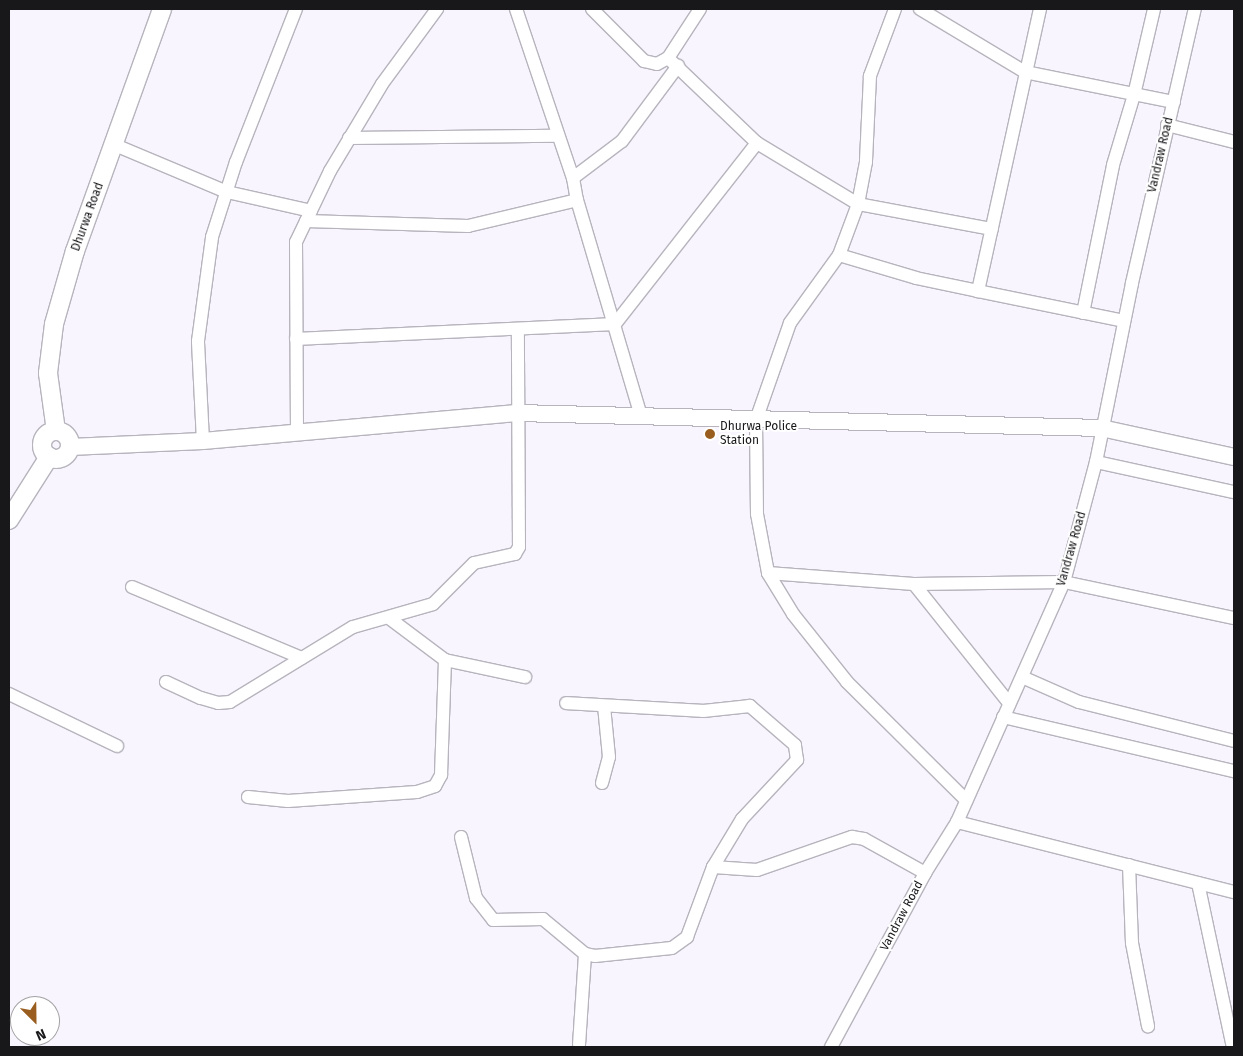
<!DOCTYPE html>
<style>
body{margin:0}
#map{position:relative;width:1243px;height:1056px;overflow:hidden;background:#f8f5fe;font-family:"Fira Sans",sans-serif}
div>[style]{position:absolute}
.roads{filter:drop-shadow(1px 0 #b7b4bd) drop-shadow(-1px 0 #b7b4bd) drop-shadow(0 1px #b7b4bd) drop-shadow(0 -1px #b7b4bd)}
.minor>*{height:12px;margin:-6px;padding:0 6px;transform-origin:6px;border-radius:6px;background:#fff}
.tertiary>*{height:16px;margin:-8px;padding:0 8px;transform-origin:8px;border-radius:8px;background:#fff}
.secondary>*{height:18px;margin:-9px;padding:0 9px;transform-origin:9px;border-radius:9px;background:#fff}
.secondary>.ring{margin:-9px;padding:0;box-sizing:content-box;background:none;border:18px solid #fff;border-radius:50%}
.dots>*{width:14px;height:14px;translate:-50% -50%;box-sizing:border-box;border:2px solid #fff;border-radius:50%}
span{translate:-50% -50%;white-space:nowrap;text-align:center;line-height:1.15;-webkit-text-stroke:4px #fff;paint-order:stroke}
.street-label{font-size:12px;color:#18171a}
.poi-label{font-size:12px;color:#18171a}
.left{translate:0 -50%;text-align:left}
.frame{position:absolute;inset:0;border:10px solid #18171a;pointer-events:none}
.north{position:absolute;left:10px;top:996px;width:50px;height:50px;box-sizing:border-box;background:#fff;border:1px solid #a3a2a3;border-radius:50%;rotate:157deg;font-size:14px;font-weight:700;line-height:20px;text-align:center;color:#18171a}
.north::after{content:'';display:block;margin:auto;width:18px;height:22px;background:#995e1f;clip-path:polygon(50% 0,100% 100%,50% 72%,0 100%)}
</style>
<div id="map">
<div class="roads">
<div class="minor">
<i style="left:516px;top:9px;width:178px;rotate:71.4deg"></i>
<i style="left:573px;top:178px;width:22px;rotate:80deg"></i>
<i style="left:577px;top:200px;width:225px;rotate:73.5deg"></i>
<i style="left:592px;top:9px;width:74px;rotate:45deg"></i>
<i style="left:644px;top:61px;width:13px;rotate:13deg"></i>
<i style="left:657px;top:64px;width:13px;rotate:-29deg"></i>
<i style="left:700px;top:9px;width:59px;rotate:123.1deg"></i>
<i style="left:668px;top:58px;width:123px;rotate:43.7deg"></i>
<i style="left:757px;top:143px;width:118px;rotate:31.1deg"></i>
<i style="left:858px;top:204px;width:136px;rotate:10.6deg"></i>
<i style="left:895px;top:9px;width:72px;rotate:110.5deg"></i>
<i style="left:870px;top:76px;width:86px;rotate:92.7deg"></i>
<i style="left:866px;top:162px;width:43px;rotate:100.8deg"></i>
<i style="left:858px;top:204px;width:54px;rotate:110.4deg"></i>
<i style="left:839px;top:255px;width:84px;rotate:125.8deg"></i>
<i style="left:790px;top:323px;width:103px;rotate:109.3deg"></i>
<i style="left:756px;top:420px;width:94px;rotate:89.4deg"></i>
<i style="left:757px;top:514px;width:60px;rotate:79.4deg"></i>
<i style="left:768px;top:573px;width:48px;rotate:58.6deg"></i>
<i style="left:793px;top:614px;width:87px;rotate:51.5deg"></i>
<i style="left:847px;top:682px;width:168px;rotate:44.8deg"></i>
<i style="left:920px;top:9px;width:122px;rotate:31deg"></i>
<i style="left:1025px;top:72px;width:152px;rotate:11.4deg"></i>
<i style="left:1040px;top:9px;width:289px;rotate:102.4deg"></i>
<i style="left:978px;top:291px;width:149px;rotate:11.6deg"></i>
<i style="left:1167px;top:125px;width:69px;rotate:14.2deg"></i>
<i style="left:349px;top:138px;width:208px;rotate:-0.6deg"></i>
<i style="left:115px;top:145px;width:121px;rotate:22.8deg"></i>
<i style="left:227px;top:192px;width:86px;rotate:12.7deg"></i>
<i style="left:573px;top:178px;width:61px;rotate:-37.1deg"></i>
<i style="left:622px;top:141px;width:94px;rotate:-53.3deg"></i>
<i style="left:306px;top:221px;width:162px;rotate:1.8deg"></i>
<i style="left:468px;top:226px;width:112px;rotate:-13.4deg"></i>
<i style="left:839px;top:255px;width:80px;rotate:16.6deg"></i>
<i style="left:916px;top:278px;width:63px;rotate:11.8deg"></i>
<i style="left:1083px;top:313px;width:151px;rotate:-78.5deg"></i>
<i style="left:1113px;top:165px;width:73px;rotate:-73.3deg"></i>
<i style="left:1134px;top:95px;width:88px;rotate:-76.9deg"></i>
<i style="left:296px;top:339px;width:319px;rotate:-2.7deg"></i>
<i style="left:615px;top:324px;width:230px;rotate:-51.9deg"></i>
<i style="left:297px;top:432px;width:190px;rotate:-90.3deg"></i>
<i style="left:296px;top:242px;width:79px;rotate:-64.4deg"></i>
<i style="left:330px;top:171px;width:101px;rotate:-59.1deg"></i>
<i style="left:382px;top:84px;width:93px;rotate:-53.7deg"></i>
<i style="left:203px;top:441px;width:100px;rotate:-92.9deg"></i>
<i style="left:198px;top:341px;width:105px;rotate:-82.3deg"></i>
<i style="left:212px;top:237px;width:79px;rotate:-72.3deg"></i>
<i style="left:236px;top:162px;width:164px;rotate:-68.6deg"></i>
<i style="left:1096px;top:462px;width:141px;rotate:12.3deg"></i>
<i style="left:768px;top:573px;width:146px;rotate:4.3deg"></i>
<i style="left:914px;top:584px;width:150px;rotate:-0.8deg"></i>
<i style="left:1064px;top:582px;width:174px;rotate:12deg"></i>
<i style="left:914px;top:584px;width:152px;rotate:51.4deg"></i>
<i style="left:132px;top:587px;width:184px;rotate:22.7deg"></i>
<i style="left:389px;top:618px;width:70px;rotate:36.9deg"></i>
<i style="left:445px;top:660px;width:82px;rotate:12deg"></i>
<i style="left:1022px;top:677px;width:62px;rotate:23.7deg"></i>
<i style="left:1079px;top:702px;width:160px;rotate:14.1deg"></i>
<i style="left:166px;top:682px;width:38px;rotate:25deg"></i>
<i style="left:201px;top:698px;width:18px;rotate:16deg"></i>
<i style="left:218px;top:703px;width:12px;rotate:-5deg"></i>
<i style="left:230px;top:702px;width:144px;rotate:-31.4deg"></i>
<i style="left:353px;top:627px;width:83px;rotate:-16deg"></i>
<i style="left:433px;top:604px;width:58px;rotate:-45deg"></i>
<i style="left:474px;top:563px;width:42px;rotate:-12.4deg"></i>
<i style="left:515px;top:554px;width:8px;rotate:-60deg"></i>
<i style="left:519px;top:547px;width:217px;rotate:-90.3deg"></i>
<i style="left:9px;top:694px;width:120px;rotate:25.7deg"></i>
<i style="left:1003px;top:717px;width:237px;rotate:13.2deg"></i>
<i style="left:602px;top:783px;width:27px;rotate:-75deg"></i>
<i style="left:609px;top:757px;width:51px;rotate:-95.6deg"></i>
<i style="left:248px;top:797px;width:40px;rotate:5.7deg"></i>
<i style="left:288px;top:801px;width:129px;rotate:-4deg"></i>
<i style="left:417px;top:792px;width:19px;rotate:-18deg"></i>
<i style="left:435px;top:786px;width:13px;rotate:-61deg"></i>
<i style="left:441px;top:775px;width:115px;rotate:-88deg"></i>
<i style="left:957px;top:822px;width:286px;rotate:14.2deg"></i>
<i style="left:461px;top:837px;width:63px;rotate:76.2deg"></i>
<i style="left:476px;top:898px;width:28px;rotate:52deg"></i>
<i style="left:493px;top:920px;width:50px;rotate:-1.1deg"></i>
<i style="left:543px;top:919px;width:55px;rotate:39.8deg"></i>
<i style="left:585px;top:954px;width:10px;rotate:11deg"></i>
<i style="left:595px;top:956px;width:77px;rotate:-5.9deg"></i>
<i style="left:672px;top:948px;width:19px;rotate:-36deg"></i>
<i style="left:687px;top:937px;width:75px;rotate:-69.6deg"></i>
<i style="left:713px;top:867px;width:56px;rotate:-58.9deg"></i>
<i style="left:742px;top:819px;width:81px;rotate:-47deg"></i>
<i style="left:797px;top:760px;width:15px;rotate:-98deg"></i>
<i style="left:795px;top:745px;width:60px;rotate:-139.1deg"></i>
<i style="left:750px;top:706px;width:47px;rotate:173.9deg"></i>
<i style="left:703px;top:711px;width:137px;rotate:-176.7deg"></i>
<i style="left:1129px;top:865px;width:78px;rotate:87.8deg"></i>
<i style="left:1132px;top:943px;width:85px;rotate:79.1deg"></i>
<i style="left:713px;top:867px;width:44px;rotate:3.9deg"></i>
<i style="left:757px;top:870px;width:101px;rotate:-19.2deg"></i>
<i style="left:852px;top:837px;width:12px;rotate:9deg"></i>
<i style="left:864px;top:839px;width:70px;rotate:29.1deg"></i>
<i style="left:1198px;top:883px;width:168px;rotate:78deg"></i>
<i style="left:579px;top:1045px;width:91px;rotate:-86.2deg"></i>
<i style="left:831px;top:1047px;width:198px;rotate:-61.6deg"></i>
<i style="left:925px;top:873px;width:60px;rotate:-57.9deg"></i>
<i style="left:957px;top:822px;width:263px;rotate:-66deg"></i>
<i style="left:1064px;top:582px;width:124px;rotate:-75.1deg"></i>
<i style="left:1096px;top:462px;width:183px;rotate:-78.6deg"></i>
<i style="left:1132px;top:283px;width:281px;rotate:-77.1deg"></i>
</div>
<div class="tertiary">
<i style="left:70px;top:447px;width:133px;rotate:-2.6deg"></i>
<i style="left:203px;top:441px;width:315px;rotate:-5.1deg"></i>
<i style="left:517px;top:413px;width:584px;rotate:1.47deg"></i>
<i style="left:1101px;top:428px;width:136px;rotate:12.3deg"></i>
</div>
<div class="secondary">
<i style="left:56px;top:431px;width:59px;rotate:-97.9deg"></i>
<i style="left:48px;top:373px;width:49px;rotate:-83deg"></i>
<i style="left:54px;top:324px;width:76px;rotate:-74deg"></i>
<i style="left:75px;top:251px;width:257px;rotate:-70.2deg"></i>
<i class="ring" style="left:42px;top:431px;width:10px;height:10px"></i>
<i style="left:9px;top:520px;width:75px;rotate:-57.6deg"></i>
</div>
</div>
<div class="dots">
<i style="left:710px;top:434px;background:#995e1f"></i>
</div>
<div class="street-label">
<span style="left:1161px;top:155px;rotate:-77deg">Vandraw Road</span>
<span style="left:88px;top:217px;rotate:-70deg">Dhurwa Road</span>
<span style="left:1072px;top:549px;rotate:-74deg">Vandraw Road</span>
<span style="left:902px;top:916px;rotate:-62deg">Vandraw Road</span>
</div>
<div class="poi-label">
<span class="left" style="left:720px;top:434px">Dhurwa Police<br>Station</span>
</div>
<div class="frame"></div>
<div class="north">N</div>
</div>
